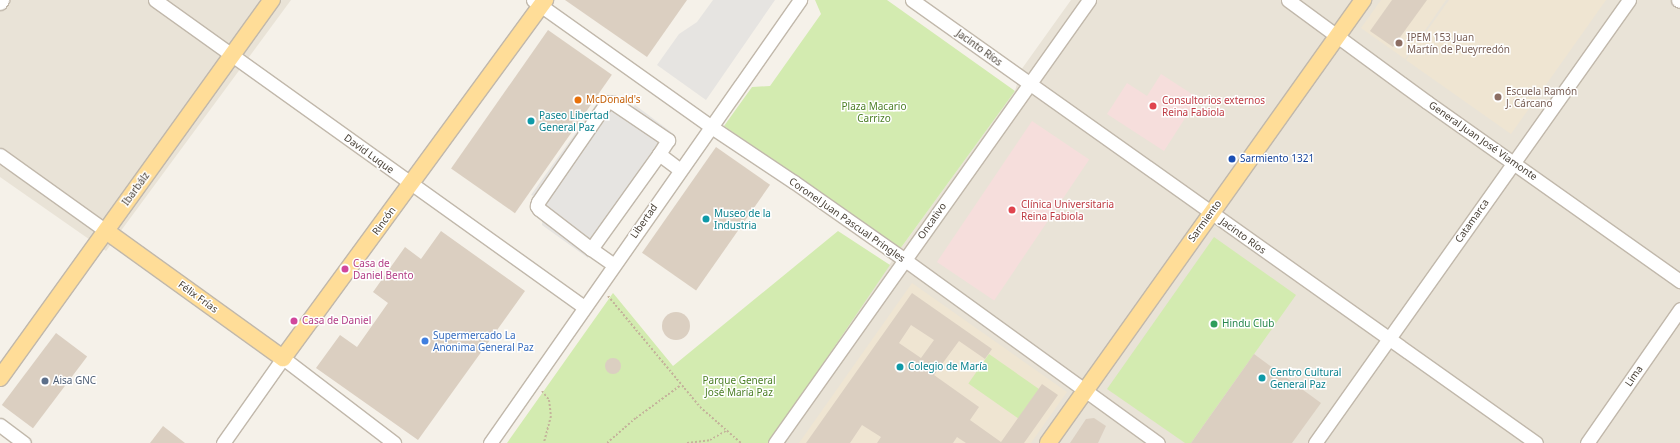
<!DOCTYPE html>
<meta charset="utf-8">
<style>
body{margin:0}
#map{position:relative;width:1680px;height:443px;overflow:hidden;background:#f5f1e9;font-family:"Noto Sans",sans-serif}
div>[style]{position:absolute}
.residential>*{inset:0;background:#e9e3d7}
.education>*{inset:0;background:#efe5d2}
.medical>*{inset:0;background:#f6dedc;transform-origin:0 0}
.green>*{inset:0;background:#d3ebb0;transform-origin:0 0}
.parking>*{inset:0;background:#e6e4e1}
.building>*{inset:0;background:#dbcfc1;transform-origin:0 0}
.round{border-radius:50%}
.path>*{height:2px;margin-top:-1px;transform-origin:0;background:repeating-linear-gradient(90deg,#c4b49b 0 2px,transparent 0 4px)}
.roads{filter:drop-shadow(1px 0 #c1b8ab) drop-shadow(-1px 0 #c1b8ab) drop-shadow(0 1px #c1b8ab) drop-shadow(0 -1px #c1b8ab)}
.minor>*{height:13px;margin:-6.5px;padding:0 6.5px;transform-origin:6.5px;border-radius:6.5px;background:#fff}
.major>*{height:16px;margin:-8px;padding:0 8px;transform-origin:8px;border-radius:8px;background:#ffdd98}
.dots>*{width:11px;height:11px;translate:-50% -50%;box-sizing:border-box;border:2px solid #fff;border-radius:50%}
span{translate:-50% -50%;white-space:nowrap;text-align:center;line-height:1.15;-webkit-text-stroke:3px #fff;paint-order:stroke}
.education-label{font-size:10px;color:#785e54}
.left{translate:0 -50%;text-align:left}
.street-label{font-size:10px;color:#494137}
.food-label{font-size:10px;color:#c56008}
.health-label{font-size:10px;color:#be3a42}
.park-label{font-size:10px;color:#4c7f26}
.culture-label{font-size:10px;color:#0d838f}
.transit-label{font-size:10px;color:#164399}
.hotel-label{font-size:10px;color:#b23c85}
.leisure-label{font-size:10px;color:#27864d}
.shop-label{font-size:10px;color:#366cbe}
.service-label{font-size:10px;color:#4e5e75}
</style>
<div id="map">
<div class="residential">
<i style="clip-path:polygon(0 0,291px 0,106px 251px,0 177px)"></i>
<i style="clip-path:polygon(1071px 0,1680px 0,1680px 443px,769px 443px,900px 249px,1015px 91px,1021px 70px)"></i>
</div>
<div class="education">
<i style="clip-path:polygon(1381px 0,1446px 0,1405px 59px,1361px 28px)"></i>
<i style="clip-path:polygon(1449px 0,1606px 0,1511px 134px,1406px 60px)"></i>
<i style="clip-path:polygon(912px 283px,1067px 392px,1031px 443px,799px 443px)"></i>
</div>
<div class="medical">
<i style="clip-path:polygon(1161px 74px,1198px 98px,1164px 151px,1107px 114px,1127px 83px,1147px 96px)"></i>
<i style="left:1032px;top:121px;width:69px;height:170px;rotate:34deg"></i>
</div>
<div class="green">
<i style="clip-path:polygon(815px 0,887px 0,1015px 91px,900px 249px,724px 126px,752px 87px,770px 86px,821px 14px)"></i>
<i style="clip-path:polygon(838px 231px,890px 265px,769px 443px,507px 443px,613px 293px,673px 366px)"></i>
<i style="clip-path:polygon(1214px 237px,1296px 295px,1191px 443px,1185px 443px,1107px 389px)"></i>
<i style="left:989px;top:354px;width:61px;height:36px;rotate:35deg"></i>
</div>
<div class="parking">
<i style="clip-path:polygon(713px 0,775px 0,706px 100px,657px 65px,679px 34px,697px 22px)"></i>
<i style="clip-path:polygon(600px 99px,610px 102px,628px 112px,635px 105px,675px 135px,588px 258px,542px 225px,545px 200px,531px 195px)"></i>
</div>
<div class="building">
<i style="clip-path:polygon(565px 0,687px 0,647px 57px)"></i>
<i style="clip-path:polygon(1392px 0,1427px 0,1393px 47px,1370px 31px)"></i>
<i style="left:548px;top:30px;width:78px;height:169px;rotate:35deg"></i>
<i style="left:716px;top:147px;width:66px;height:129px;rotate:35deg"></i>
<i style="clip-path:polygon(441px 231px,525px 291px,418px 440px,316px 368px,340px 335px,357px 347px,388px 303px,373px 292px,405px 247px,421px 259px)"></i>
<i style="clip-path:polygon(evenodd,912px 293px,992px 349px,985px 359px,959px 341px,934px 375px,979px 407px,970px 420px,1001px 442px,1042px 384px,1058px 395px,1024px 443px,966px 443px,957px 437px,953px 443px,877px 443px,881px 437px,862px 425px,850px 443px,806px 443px,912px 293px,911px 325px,934px 340px,921px 358px,899px 343px,911px 325px)"></i>
<i class="round" style="left:662px;top:312px;width:28px;height:28px"></i>
<i style="left:56px;top:333px;width:39px;height:90px;rotate:37deg"></i>
<i style="clip-path:polygon(1254px 354px,1321px 403px,1292px 443px,1191px 443px)"></i>
<i class="round" style="left:605px;top:358px;width:16px;height:16px"></i>
<i style="clip-path:polygon(1094px 418px,1106px 426px,1098px 443px,1070px 443px,1086px 419px)"></i>
<i style="clip-path:polygon(163px 426px,185px 443px,150px 443px)"></i>
</div>
<div class="path">
<i style="left:608px;top:296px;width:144px;rotate:50.3deg"></i>
<i style="left:700px;top:407px;width:55px;rotate:41.3deg"></i>
<i style="left:542px;top:391px;width:11px;rotate:52deg"></i>
<i style="left:549px;top:400px;width:16px;rotate:83deg"></i>
<i style="left:551px;top:416px;width:28px;rotate:105deg"></i>
<i style="left:607px;top:443px;width:38px;rotate:-41deg"></i>
<i style="left:636px;top:418px;width:56px;rotate:-36.3deg"></i>
<i style="left:687px;top:443px;width:23px;rotate:-7deg"></i>
<i style="left:710px;top:440px;width:20px;rotate:-30deg"></i>
</div>
<div class="roads">
<div class="minor">
<i style="left:155px;top:0;width:528px;rotate:35.59deg"></i>
<i style="left:533px;top:0;width:217px;rotate:35.4deg"></i>
<i style="left:710px;top:126px;width:101px;rotate:33.7deg"></i>
<i style="left:794px;top:182px;width:136px;rotate:35.1deg"></i>
<i style="left:905px;top:260px;width:312px;rotate:35.9deg"></i>
<i style="left:912px;top:0;width:765px;rotate:35.37deg"></i>
<i style="left:1288px;top:0;width:172px;rotate:36.3deg"></i>
<i style="left:1427px;top:102px;width:310px;rotate:35.3deg"></i>
<i style="left:1678px;top:0;width:2px;rotate:27deg"></i>
<i style="left:0;top:3px;width:4px;rotate:-56deg"></i>
<i style="left:0;top:155px;width:130px;rotate:35.6deg"></i>
<i style="left:591px;top:249px;width:66px;rotate:-142.4deg"></i>
<i style="left:539px;top:209px;width:4px;rotate:-124deg"></i>
<i style="left:537px;top:206px;width:4px;rotate:-76deg"></i>
<i style="left:538px;top:202px;width:121px;rotate:-55.4deg"></i>
<i style="left:607px;top:102px;width:5px"></i>
<i style="left:612px;top:102px;width:68px;rotate:34.2deg"></i>
<i style="left:668px;top:140px;width:17px;rotate:123deg"></i>
<i style="left:614px;top:265px;width:28px;rotate:-145deg"></i>
<i style="left:591px;top:249px;width:117px;rotate:-54.4deg"></i>
<i style="left:659px;top:154px;width:26px;rotate:37deg"></i>
<i style="left:0;top:425px;width:30px;rotate:37deg"></i>
<i style="left:223px;top:443px;width:104px;rotate:-54.8deg"></i>
<i style="left:283px;top:358px;width:140px;rotate:37.4deg"></i>
<i style="left:490px;top:443px;width:541px;rotate:-55.02deg"></i>
<i style="left:775px;top:443px;width:543px;rotate:-54.67deg"></i>
<i style="left:1315px;top:443px;width:543px;rotate:-54.67deg"></i>
<i style="left:1587px;top:443px;width:163px;rotate:-55.2deg"></i>
</div>
<div class="major">
<i style="left:106px;top:231px;width:218px;rotate:35.7deg"></i>
<i style="left:283px;top:358px;width:444px;rotate:-53.8deg"></i>
<i style="left:0;top:378px;width:466px;rotate:-54.3deg"></i>
<i style="left:1048px;top:443px;width:544px;rotate:-54.58deg"></i>
</div>
</div>
<div class="dots">
<i style="left:1399px;top:43px;background:#8d6e63"></i>
<i style="left:1498px;top:97px;background:#8d6e63"></i>
<i style="left:578px;top:100px;background:#e8710a"></i>
<i style="left:1153px;top:106px;background:#e0444e"></i>
<i style="left:531px;top:121px;background:#0f9aa8"></i>
<i style="left:1232px;top:159px;background:#1a4fb4"></i>
<i style="left:1012px;top:210px;background:#e0444e"></i>
<i style="left:706px;top:219px;background:#0f9aa8"></i>
<i style="left:345px;top:269px;background:#d1479c"></i>
<i style="left:294px;top:321px;background:#d1479c"></i>
<i style="left:1214px;top:324px;background:#2e9e5b"></i>
<i style="left:425px;top:341px;background:#3f7fe0"></i>
<i style="left:900px;top:367px;background:#0f9aa8"></i>
<i style="left:1262px;top:378px;background:#0f9aa8"></i>
<i style="left:45px;top:381px;background:#5c6f8a"></i>
</div>
<div class="education-label">
<span class="left" style="left:1407px;top:43px">IPEM 153 Juan<br>Martín de Pueyrredón</span>
<span class="left" style="left:1506px;top:97px">Escuela Ramón<br>J. Cárcano</span>
</div>
<div class="street-label">
<span style="left:979px;top:48px;rotate:36deg">Jacinto Ríos</span>
<span style="left:1483px;top:141px;rotate:35deg">General Juan José Viamonte</span>
<span style="left:369px;top:154px;rotate:36deg">David Luque</span>
<span style="left:136px;top:189px;rotate:-54deg">Ibarbálz</span>
<span style="left:847px;top:220px;rotate:35deg">Coronel Juan Pascual Pringles</span>
<span style="left:384px;top:221px;rotate:-54deg">Rincón</span>
<span style="left:644px;top:221px;rotate:-55deg">Libertad</span>
<span style="left:932px;top:221px;rotate:-55deg">Oncativo</span>
<span style="left:1205px;top:221px;rotate:-54deg">Sarmiento</span>
<span style="left:1472px;top:221px;rotate:-55deg">Catamarca</span>
<span style="left:1243px;top:236px;rotate:36deg">Jacinto Ríos</span>
<span style="left:198px;top:297px;rotate:36deg">Félix Frías</span>
<span style="left:1634px;top:376px;rotate:-55deg">Lima</span>
</div>
<div class="food-label">
<span class="left" style="left:586px;top:100px">McDonald's</span>
</div>
<div class="health-label">
<span class="left" style="left:1162px;top:106px">Consultorios externos<br>Reina Fabiola</span>
<span class="left" style="left:1021px;top:210px">Clínica Universitaria<br>Reina Fabiola</span>
</div>
<div class="park-label">
<span style="left:874px;top:112px">Plaza Macario<br>Carrizo</span>
<span style="left:739px;top:386px">Parque General<br>José María Paz</span>
</div>
<div class="culture-label">
<span class="left" style="left:539px;top:121px">Paseo Libertad<br>General Paz</span>
<span class="left" style="left:714px;top:219px">Museo de la<br>Industria</span>
<span class="left" style="left:908px;top:367px">Colegio de María</span>
<span class="left" style="left:1270px;top:378px">Centro Cultural<br>General Paz</span>
</div>
<div class="transit-label">
<span class="left" style="left:1240px;top:159px">Sarmiento 1321</span>
</div>
<div class="hotel-label">
<span class="left" style="left:353px;top:269px">Casa de<br>Daniel Bento</span>
<span class="left" style="left:302px;top:321px">Casa de Daniel</span>
</div>
<div class="leisure-label">
<span class="left" style="left:1222px;top:324px">Hindu Club</span>
</div>
<div class="shop-label">
<span class="left" style="left:433px;top:341px">Supermercado La<br>Anonima General Paz</span>
</div>
<div class="service-label">
<span class="left" style="left:53px;top:381px">Aisa GNC</span>
</div>
</div>
